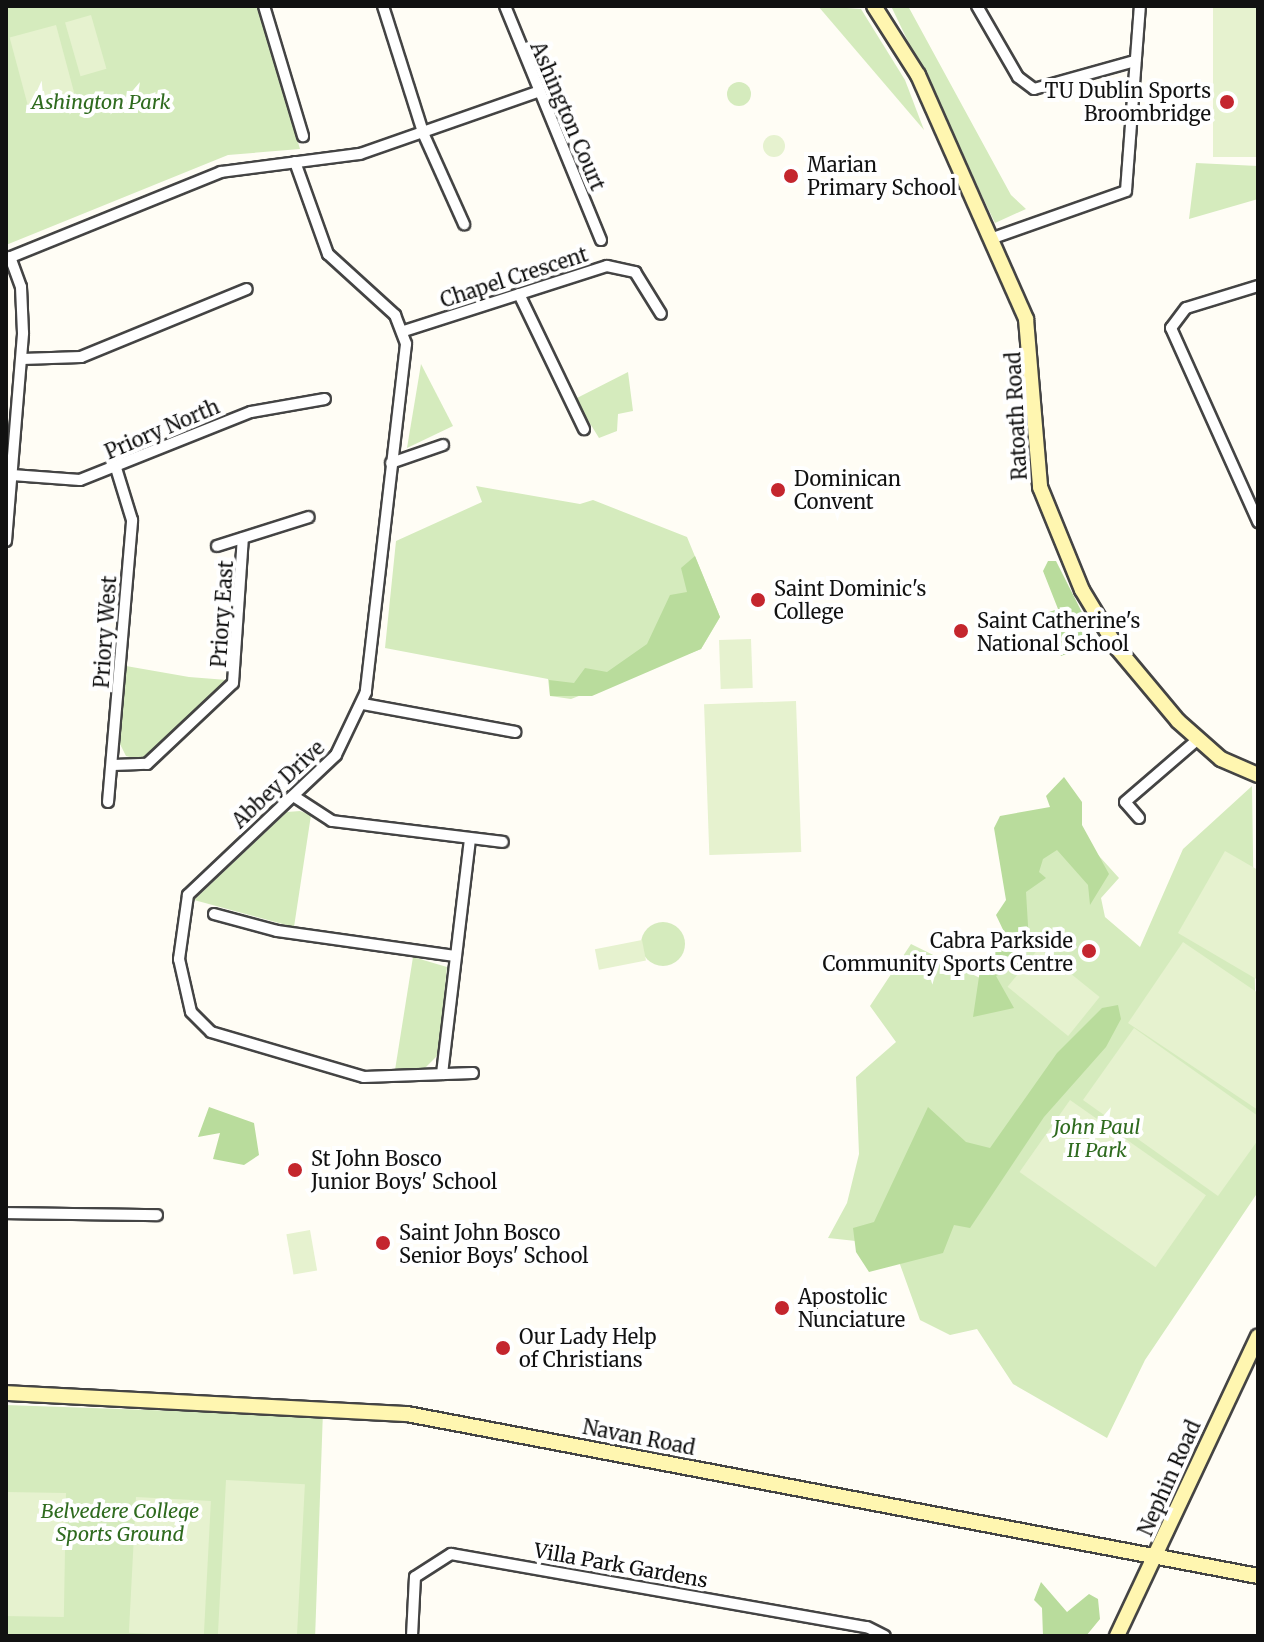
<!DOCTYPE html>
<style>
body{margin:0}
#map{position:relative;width:1264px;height:1642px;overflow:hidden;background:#fffdf5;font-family:Merriweather,serif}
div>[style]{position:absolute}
.green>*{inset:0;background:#d5ebbd;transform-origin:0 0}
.round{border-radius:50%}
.forest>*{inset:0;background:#b9dc9c}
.pitch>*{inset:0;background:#e6f2cf;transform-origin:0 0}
.roads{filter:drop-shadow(2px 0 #444) drop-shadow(-2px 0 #444) drop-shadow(0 2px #444) drop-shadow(0 -2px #444)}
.street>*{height:10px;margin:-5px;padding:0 5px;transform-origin:5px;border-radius:5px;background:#fff}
.secondary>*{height:14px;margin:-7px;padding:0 7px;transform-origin:7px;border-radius:7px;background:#fff6b0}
.dots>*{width:22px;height:22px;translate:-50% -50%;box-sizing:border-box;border:4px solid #fff;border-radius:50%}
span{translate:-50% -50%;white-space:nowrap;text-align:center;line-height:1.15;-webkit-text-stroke:8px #fff;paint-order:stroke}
.poi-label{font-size:20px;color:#111}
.right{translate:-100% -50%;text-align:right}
.left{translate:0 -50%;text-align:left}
.park-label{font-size:20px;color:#2f6b1f;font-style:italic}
.street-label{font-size:20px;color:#111}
.frame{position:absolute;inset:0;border:8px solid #111;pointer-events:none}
</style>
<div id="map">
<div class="green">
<i style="clip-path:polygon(6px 6px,258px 6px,300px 149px,228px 155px,6px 245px)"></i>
<i style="clip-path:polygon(818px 6px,861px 9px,905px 80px,924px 130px)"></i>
<i style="clip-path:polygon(891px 6px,908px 6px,1011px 195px,1026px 209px,995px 223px)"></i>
<i class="round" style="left:727px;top:82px;width:24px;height:24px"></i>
<i style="clip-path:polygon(1196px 163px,1258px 166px,1258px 199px,1189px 219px)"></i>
<i style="clip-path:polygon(421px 364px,453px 426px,407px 448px)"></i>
<i style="clip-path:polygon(628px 372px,633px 411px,618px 414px,617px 431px,599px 438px,575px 399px)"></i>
<i style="clip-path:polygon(476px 486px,580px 504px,593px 500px,687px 537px,720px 617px,701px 649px,571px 699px,550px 696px,548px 679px,385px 648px,396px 541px,482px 502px)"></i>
<i style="clip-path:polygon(126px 666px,189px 677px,227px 680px,141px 760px,126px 756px,119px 742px)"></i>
<i style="clip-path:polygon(1252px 786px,1258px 1192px,1145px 1360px,1107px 1438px,1013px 1384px,977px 1329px,950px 1335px,920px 1320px,893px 1245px,828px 1238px,847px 1203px,859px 1154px,856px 1077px,896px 1042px,870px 1006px,911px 944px,984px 980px,1015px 949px,1011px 874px,1060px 813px,1119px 878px,1101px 898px,1105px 917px,1140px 947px,1183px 849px)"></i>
<i style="clip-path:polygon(300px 811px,311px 815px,294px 927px,194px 900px,287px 812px)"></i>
<i class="round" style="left:641px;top:922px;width:44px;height:44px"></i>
<i style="clip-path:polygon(413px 957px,447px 967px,438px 1055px,425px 1068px,395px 1070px)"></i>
<i style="left:6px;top:1405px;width:317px;height:231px;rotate:2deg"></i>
</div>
<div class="forest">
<i style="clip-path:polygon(695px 556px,720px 617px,701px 649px,592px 696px,550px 696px,549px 680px,574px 683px,585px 668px,607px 672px,647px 644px,670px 595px,687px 592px,681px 568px)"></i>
<i style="clip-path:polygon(1048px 561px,1056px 561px,1097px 642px,1061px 656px,1043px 614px,1058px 609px,1043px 571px)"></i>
<i style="clip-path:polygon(1064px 777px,1082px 802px,1082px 825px,1109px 874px,1090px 905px,1088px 885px,1057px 850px,1043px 859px,1039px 872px,1046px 878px,1026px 892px,1029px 942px,1014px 967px,996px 976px,1014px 1008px,973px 1017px,980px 970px,1006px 936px,996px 915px,1006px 900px,994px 828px,1000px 816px,1050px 807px,1046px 796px)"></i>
<i style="clip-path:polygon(1118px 1005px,1121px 1019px,1106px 1047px,1044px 1117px,970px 1228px,954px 1225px,943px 1253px,869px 1272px,856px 1252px,853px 1228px,874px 1222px,928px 1107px,966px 1142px,990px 1148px,1057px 1053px,1102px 1008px)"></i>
<i style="clip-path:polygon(209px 1107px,254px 1123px,259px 1155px,244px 1165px,213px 1159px,220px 1133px,198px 1137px)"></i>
<i style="clip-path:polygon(1041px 1582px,1067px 1612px,1089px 1594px,1098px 1599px,1100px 1619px,1086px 1636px,1043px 1636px,1042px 1608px,1034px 1600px)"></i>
</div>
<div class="pitch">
<i style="left:1213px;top:6px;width:45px;height:151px"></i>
<i style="left:91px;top:15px;width:56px;height:27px;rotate:74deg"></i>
<i style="left:56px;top:25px;width:72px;height:48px;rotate:75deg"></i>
<i class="round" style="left:763px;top:135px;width:22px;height:22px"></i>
<i style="left:751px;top:639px;width:49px;height:32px;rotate:88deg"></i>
<i style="left:796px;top:701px;width:151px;height:92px;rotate:88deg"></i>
<i style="clip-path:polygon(1225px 851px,1258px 870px,1258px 980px,1178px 933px)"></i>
<i style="left:642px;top:940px;width:21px;height:48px;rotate:79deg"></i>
<i style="clip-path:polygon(1183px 942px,1258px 993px,1258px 1110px,1128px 1023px)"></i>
<i style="left:1039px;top:948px;width:78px;height:50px;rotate:39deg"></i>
<i style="clip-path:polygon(1134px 1028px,1258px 1116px,1258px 1140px,1218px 1196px,1083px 1100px)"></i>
<i style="left:1070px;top:1100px;width:166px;height:88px;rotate:35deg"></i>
<i style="left:310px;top:1230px;width:41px;height:24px;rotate:80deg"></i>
<i style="left:226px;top:1480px;width:79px;height:156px;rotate:3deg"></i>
<i style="left:6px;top:1492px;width:60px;height:124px;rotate:1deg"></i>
<i style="left:136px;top:1497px;width:75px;height:136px;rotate:3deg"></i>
</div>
<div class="roads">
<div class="street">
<i style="left:264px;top:6px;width:136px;rotate:73.3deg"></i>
<i style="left:383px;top:6px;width:135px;rotate:72.4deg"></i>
<i style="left:424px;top:135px;width:98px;rotate:65.8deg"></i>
<i style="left:505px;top:6px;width:253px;rotate:67.7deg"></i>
<i style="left:977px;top:6px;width:82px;rotate:60deg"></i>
<i style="left:1018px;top:77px;width:20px;rotate:37deg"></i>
<i style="left:1034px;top:89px;width:105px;rotate:-15.5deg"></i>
<i style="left:295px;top:162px;width:98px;rotate:70.3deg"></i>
<i style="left:328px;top:254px;width:91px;rotate:42.3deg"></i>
<i style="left:395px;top:315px;width:31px;rotate:69deg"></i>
<i style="left:406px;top:344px;width:350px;rotate:96.6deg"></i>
<i style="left:366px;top:692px;width:70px;rotate:115.5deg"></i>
<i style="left:336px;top:755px;width:204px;rotate:136.6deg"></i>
<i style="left:188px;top:895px;width:65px;rotate:98deg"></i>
<i style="left:179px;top:959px;width:54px;rotate:77.2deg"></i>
<i style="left:191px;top:1012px;width:28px;rotate:45deg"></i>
<i style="left:211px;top:1032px;width:159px;rotate:16.4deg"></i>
<i style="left:364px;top:1077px;width:109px;rotate:-2.1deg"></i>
<i style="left:990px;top:239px;width:144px;rotate:-19.4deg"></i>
<i style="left:1126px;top:191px;width:186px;rotate:-85.7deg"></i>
<i style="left:6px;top:259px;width:232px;rotate:-22deg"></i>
<i style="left:221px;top:172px;width:140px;rotate:-7.4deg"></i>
<i style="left:360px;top:154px;width:188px;rotate:-19.3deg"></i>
<i style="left:1258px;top:286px;width:75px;rotate:163deg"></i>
<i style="left:1186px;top:308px;width:25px;rotate:127deg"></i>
<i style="left:1171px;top:328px;width:213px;rotate:65.8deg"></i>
<i style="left:519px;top:294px;width:150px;rotate:64.3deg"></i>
<i style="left:404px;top:331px;width:213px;rotate:-17.8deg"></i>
<i style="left:607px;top:266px;width:29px;rotate:12deg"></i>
<i style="left:635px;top:272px;width:49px;rotate:58.2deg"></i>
<i style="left:22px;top:359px;width:59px;rotate:-1.9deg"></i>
<i style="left:81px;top:357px;width:179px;rotate:-22.3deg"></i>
<i style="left:391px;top:463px;width:55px;rotate:-19.1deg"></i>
<i style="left:12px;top:475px;width:68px;rotate:4.2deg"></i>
<i style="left:80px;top:480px;width:184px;rotate:-21.7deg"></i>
<i style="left:251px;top:412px;width:75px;rotate:-10deg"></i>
<i style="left:6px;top:541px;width:209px;rotate:-85.3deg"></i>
<i style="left:23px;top:333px;width:46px;rotate:-92.5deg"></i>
<i style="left:21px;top:287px;width:32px;rotate:-110deg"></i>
<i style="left:217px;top:546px;width:96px;rotate:-17.5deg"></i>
<i style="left:363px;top:704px;width:155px;rotate:10.4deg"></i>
<i style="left:113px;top:765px;width:34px;rotate:-2deg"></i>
<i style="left:147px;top:764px;width:118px;rotate:-43.3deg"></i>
<i style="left:233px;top:683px;width:145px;rotate:-86.1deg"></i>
<i style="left:295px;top:797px;width:44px;rotate:33deg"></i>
<i style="left:332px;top:821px;width:172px;rotate:7deg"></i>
<i style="left:108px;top:802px;width:283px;rotate:-85.1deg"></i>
<i style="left:132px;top:520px;width:54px;rotate:-107.1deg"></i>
<i style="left:1139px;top:818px;width:21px;rotate:-131deg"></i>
<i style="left:1125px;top:802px;width:95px;rotate:-40.7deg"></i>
<i style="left:214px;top:914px;width:65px;rotate:15.1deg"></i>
<i style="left:277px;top:931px;width:180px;rotate:8deg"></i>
<i style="left:442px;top:1074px;width:236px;rotate:-83.2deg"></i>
<i style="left:6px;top:1213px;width:151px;rotate:0.8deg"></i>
<i style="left:412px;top:1636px;width:59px;rotate:-87.1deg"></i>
<i style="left:415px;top:1577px;width:43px;rotate:-32.6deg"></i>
<i style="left:451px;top:1554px;width:422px;rotate:10deg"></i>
<i style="left:867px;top:1627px;width:20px;rotate:27deg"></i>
</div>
<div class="secondary">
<i style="left:874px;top:6px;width:82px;rotate:57.5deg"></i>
<i style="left:918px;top:75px;width:267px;rotate:66.1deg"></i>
<i style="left:1026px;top:319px;width:169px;rotate:85.2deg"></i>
<i style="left:1040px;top:487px;width:111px;rotate:67.8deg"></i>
<i style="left:1082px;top:590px;width:68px;rotate:58.9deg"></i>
<i style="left:1117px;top:648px;width:95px;rotate:50.1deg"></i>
<i style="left:1178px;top:721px;width:57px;rotate:41.5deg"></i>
<i style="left:1221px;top:759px;width:40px;rotate:23.4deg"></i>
<i style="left:6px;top:1393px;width:402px;rotate:3deg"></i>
<i style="left:407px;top:1414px;width:866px;rotate:10.78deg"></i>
<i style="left:1117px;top:1636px;width:331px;rotate:-64.8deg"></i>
</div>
</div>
<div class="dots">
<i style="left:1227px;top:102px;background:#c4262e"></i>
<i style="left:791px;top:176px;background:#c4262e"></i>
<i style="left:778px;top:490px;background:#c4262e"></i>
<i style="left:758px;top:600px;background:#c4262e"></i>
<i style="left:961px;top:631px;background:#c4262e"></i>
<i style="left:1089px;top:951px;background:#c4262e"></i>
<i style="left:295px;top:1170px;background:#c4262e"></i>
<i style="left:383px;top:1243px;background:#c4262e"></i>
<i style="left:782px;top:1308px;background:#c4262e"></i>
<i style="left:503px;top:1348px;background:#c4262e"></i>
</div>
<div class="poi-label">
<span class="right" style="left:1211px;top:102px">TU Dublin Sports<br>Broombridge</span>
<span class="left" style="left:807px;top:176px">Marian<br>Primary School</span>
<span class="left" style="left:794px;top:490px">Dominican<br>Convent</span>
<span class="left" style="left:774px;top:600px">Saint Dominic's<br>College</span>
<span class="left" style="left:977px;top:632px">Saint Catherine's<br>National School</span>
<span class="right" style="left:1073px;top:952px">Cabra Parkside<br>Community Sports Centre</span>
<span class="left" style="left:311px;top:1170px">St John Bosco<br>Junior Boys' School</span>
<span class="left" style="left:399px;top:1244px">Saint John Bosco<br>Senior Boys' School</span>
<span class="left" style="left:798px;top:1308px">Apostolic<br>Nunciature</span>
<span class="left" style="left:519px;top:1348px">Our Lady Help<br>of Christians</span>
</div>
<div class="park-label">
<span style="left:101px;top:101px">Ashington Park</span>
<span style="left:1097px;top:1138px">John Paul<br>II Park</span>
<span style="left:120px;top:1522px">Belvedere College<br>Sports Ground</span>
</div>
<div class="street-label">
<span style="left:568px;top:116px;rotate:67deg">Ashington Court</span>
<span style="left:514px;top:277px;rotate:-18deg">Chapel Crescent</span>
<span style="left:1016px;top:416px;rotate:-93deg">Ratoath Road</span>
<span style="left:162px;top:429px;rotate:-23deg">Priory North</span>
<span style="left:222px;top:614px;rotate:-86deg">Priory East</span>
<span style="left:105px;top:632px;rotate:-86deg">Priory West</span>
<span style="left:278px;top:784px;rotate:-43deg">Abbey Drive</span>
<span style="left:639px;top:1437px;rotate:11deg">Navan Road</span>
<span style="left:1169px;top:1478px;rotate:-66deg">Nephin Road</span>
<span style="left:621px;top:1565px;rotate:10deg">Villa Park Gardens</span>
</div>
<div class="frame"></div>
</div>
